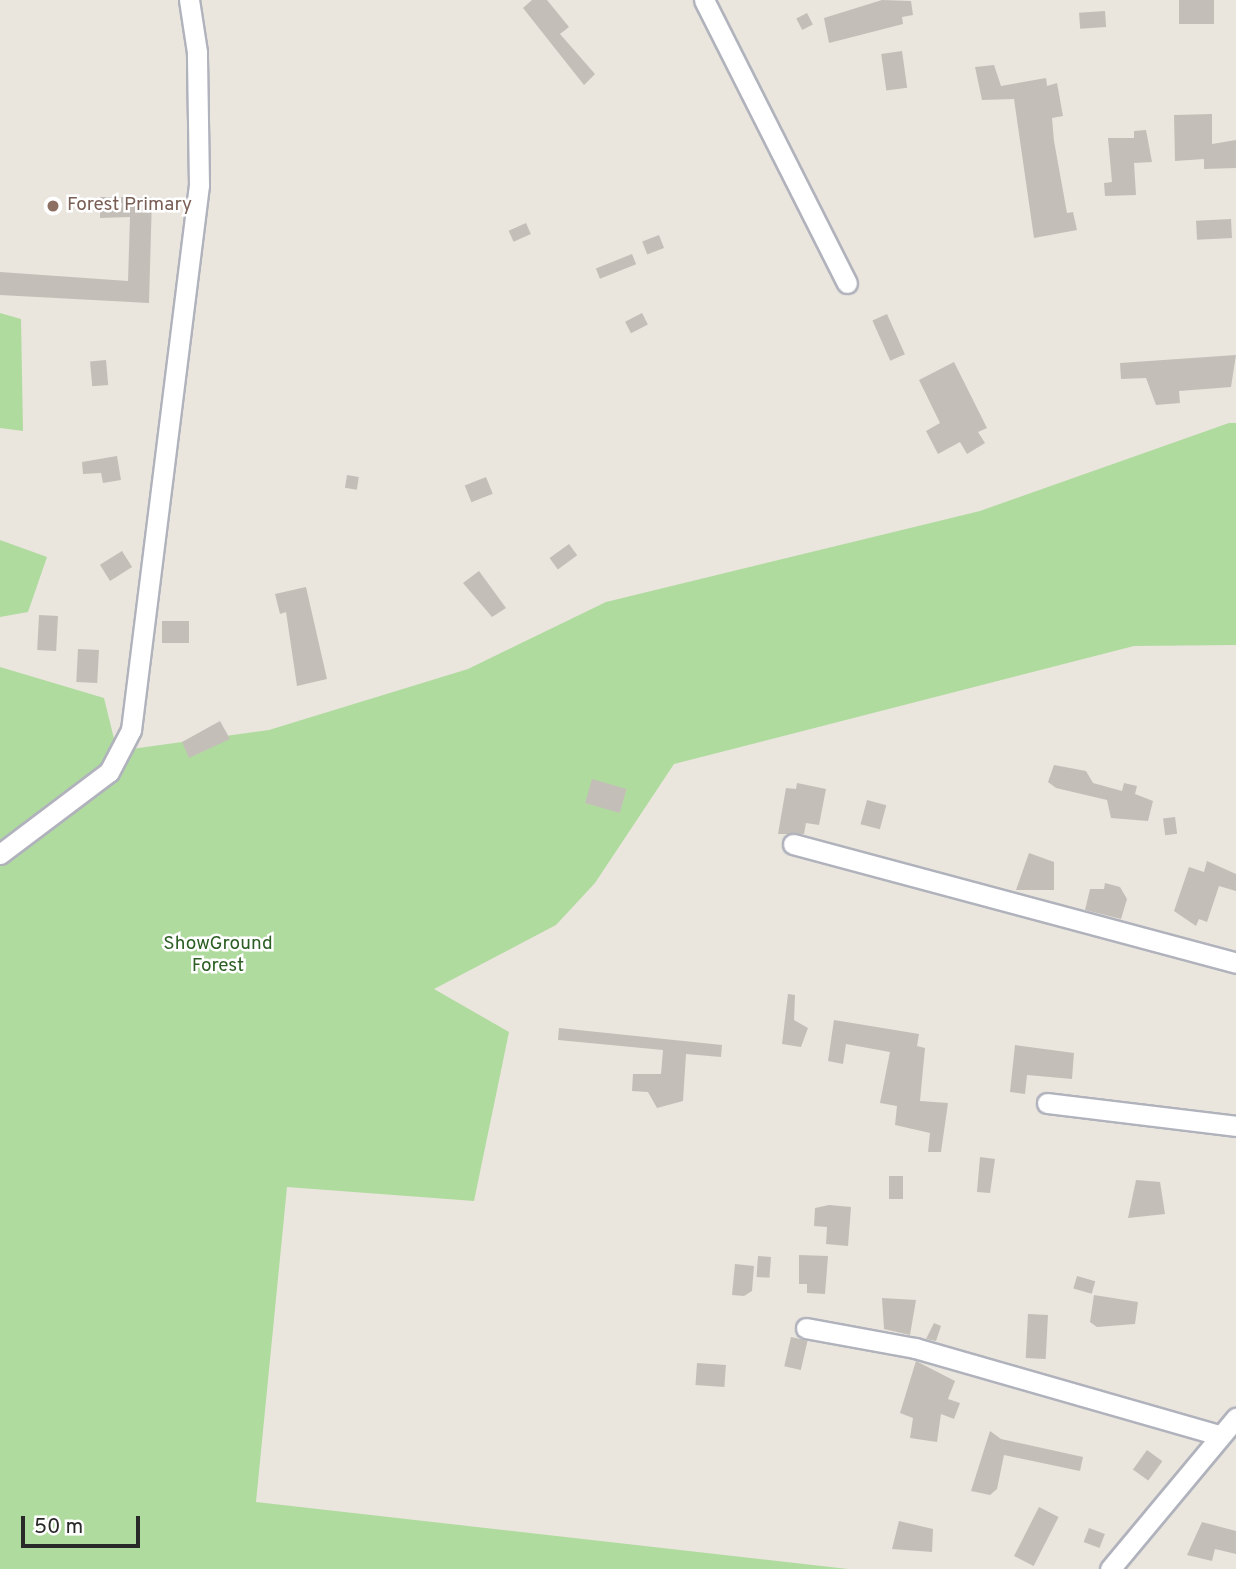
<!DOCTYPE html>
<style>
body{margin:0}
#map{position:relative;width:1236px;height:1569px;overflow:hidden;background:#eae5dd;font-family:Overpass,sans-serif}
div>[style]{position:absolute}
.green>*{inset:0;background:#b0db9f}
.building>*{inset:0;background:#c3bfb8;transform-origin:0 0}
.roads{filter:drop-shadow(2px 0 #b0b2bc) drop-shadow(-2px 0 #b0b2bc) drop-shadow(0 2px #b0b2bc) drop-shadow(0 -2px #b0b2bc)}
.street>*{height:19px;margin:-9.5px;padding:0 9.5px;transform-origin:9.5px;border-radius:9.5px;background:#fff}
.dots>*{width:19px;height:19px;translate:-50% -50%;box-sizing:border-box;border:4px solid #fff;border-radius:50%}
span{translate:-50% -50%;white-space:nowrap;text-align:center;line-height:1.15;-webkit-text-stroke:5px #fff;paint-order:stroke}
.education-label{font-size:19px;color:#785e54}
.left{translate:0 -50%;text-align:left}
.park-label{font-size:19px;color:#2b5e22}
.scale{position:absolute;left:21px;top:1516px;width:119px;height:32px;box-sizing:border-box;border:4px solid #292929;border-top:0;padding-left:9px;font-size:21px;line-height:24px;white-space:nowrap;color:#292929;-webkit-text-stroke:5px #fff;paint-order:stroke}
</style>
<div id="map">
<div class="green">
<i style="clip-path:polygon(0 313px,21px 319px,23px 431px,0 428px)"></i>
<i style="clip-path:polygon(1229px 423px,1236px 423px,1236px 645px,1134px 646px,674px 764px,595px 883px,556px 925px,434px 989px,509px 1032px,474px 1201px,287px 1187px,256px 1502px,848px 1569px,0 1569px,0 667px,104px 698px,117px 751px,269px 730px,468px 669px,606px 602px,980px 511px)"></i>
<i style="clip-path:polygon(0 540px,47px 557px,28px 612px,0 617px)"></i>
</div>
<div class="building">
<i style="clip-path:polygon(532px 0,547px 0,569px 27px,560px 34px,595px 74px,584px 85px,523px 8px)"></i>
<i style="clip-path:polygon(882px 0,911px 1px,913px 15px,902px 17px,903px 24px,829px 43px,824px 18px)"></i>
<i style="left:1179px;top:0;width:35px;height:24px"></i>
<i style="left:1105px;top:11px;width:16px;height:26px;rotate:86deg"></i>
<i style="left:807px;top:13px;width:13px;height:12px;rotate:63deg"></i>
<i style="left:902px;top:51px;width:37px;height:21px;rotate:82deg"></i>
<i style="clip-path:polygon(994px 65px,1001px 86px,1046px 78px,1047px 86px,1057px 83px,1063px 116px,1052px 118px,1054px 141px,1067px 213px,1073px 212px,1077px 230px,1034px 238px,1014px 99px,982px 100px,975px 67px)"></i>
<i style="clip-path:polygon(1212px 114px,1212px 144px,1236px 140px,1236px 168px,1204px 169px,1204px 159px,1175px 161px,1174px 115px)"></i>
<i style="clip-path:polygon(1146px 130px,1152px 162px,1134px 163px,1136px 195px,1105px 196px,1104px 183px,1112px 182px,1108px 138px,1134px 138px,1134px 131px)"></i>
<i style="clip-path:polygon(100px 197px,152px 197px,149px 303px,0 295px,0 272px,128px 281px,130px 217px,100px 218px)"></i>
<i style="left:1231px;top:219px;width:19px;height:35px;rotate:87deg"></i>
<i style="left:526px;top:223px;width:12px;height:19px;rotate:66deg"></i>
<i style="left:659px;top:235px;width:14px;height:18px;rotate:69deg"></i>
<i style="left:632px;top:254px;width:11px;height:39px;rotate:68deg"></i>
<i style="left:642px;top:313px;width:13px;height:19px;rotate:63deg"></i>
<i style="left:887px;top:314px;width:44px;height:16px;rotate:66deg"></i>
<i style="clip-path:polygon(1236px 355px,1231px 387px,1179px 391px,1180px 403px,1156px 405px,1146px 378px,1121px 379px,1120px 363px)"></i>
<i style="left:106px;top:360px;width:25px;height:16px;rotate:85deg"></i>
<i style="clip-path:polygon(954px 362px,987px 428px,978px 432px,985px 443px,967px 454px,960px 442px,938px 454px,926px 431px,940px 423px,919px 380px)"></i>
<i style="clip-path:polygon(117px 456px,121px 480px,103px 483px,101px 473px,83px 474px,82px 462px)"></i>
<i style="left:347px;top:475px;width:12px;height:13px;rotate:9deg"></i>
<i style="left:486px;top:477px;width:18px;height:23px;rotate:68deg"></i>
<i style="left:569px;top:544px;width:14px;height:24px;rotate:54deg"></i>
<i style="left:122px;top:551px;width:19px;height:26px;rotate:58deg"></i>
<i style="clip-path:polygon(479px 571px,506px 608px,492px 617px,463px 583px)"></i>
<i style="clip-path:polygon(306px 587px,327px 679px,297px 686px,286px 612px,280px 614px,275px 594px)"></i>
<i style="left:39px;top:615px;width:19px;height:35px;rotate:3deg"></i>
<i style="left:189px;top:621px;width:22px;height:27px;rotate:90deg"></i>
<i style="left:78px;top:649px;width:21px;height:33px;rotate:3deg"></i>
<i style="clip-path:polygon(220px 721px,230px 739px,189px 758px,182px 742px)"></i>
<i style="clip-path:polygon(1054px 765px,1086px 771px,1093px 783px,1122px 791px,1124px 783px,1137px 786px,1135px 794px,1153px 801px,1148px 821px,1111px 818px,1107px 800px,1056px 788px,1048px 782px)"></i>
<i style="left:592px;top:779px;width:36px;height:25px;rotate:16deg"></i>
<i style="clip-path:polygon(797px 783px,826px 789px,819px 825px,806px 823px,804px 834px,778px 834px,786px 788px,796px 789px)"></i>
<i style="left:867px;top:800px;width:20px;height:25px;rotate:15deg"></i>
<i style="left:1175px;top:817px;width:17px;height:12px;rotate:83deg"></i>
<i style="clip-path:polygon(1029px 853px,1054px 862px,1054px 890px,1016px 890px)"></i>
<i style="clip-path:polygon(1207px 861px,1236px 874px,1236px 891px,1219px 886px,1207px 922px,1199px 919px,1196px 926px,1174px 911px,1189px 867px,1204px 872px)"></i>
<i style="clip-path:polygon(1105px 883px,1120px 887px,1127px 899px,1121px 919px,1085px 910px,1090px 889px,1104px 889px)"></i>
<i style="clip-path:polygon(788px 994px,795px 995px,794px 1020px,808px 1028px,801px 1047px,782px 1044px)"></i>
<i style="clip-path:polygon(834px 1020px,919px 1034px,917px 1046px,925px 1048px,920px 1101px,948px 1103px,941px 1152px,928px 1152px,930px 1133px,895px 1125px,897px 1106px,880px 1103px,890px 1052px,846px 1044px,843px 1064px,828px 1061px)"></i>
<i style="clip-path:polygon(559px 1028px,722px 1045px,721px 1057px,686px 1054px,683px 1101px,657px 1108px,648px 1092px,632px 1091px,633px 1074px,661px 1074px,663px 1050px,558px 1040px)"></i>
<i style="clip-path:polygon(1015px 1045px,1074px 1053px,1072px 1079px,1027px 1075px,1025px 1094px,1010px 1092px)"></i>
<i style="clip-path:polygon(980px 1157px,995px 1159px,990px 1193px,977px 1192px)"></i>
<i style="left:889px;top:1176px;width:14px;height:23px"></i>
<i style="clip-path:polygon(1136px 1180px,1160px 1182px,1165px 1214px,1128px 1218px)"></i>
<i style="clip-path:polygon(829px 1205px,851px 1207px,848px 1246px,826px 1244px,827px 1227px,814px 1226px,815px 1208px)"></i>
<i style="clip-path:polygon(799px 1255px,828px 1256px,825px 1294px,807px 1293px,807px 1284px,799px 1284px)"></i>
<i style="left:758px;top:1256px;width:13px;height:21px;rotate:4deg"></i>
<i style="clip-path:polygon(735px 1264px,754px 1266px,752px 1291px,744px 1296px,732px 1295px)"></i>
<i style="left:1077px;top:1276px;width:19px;height:13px;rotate:16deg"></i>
<i style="clip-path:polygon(1094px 1295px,1138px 1302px,1135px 1324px,1097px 1327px,1090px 1322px)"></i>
<i style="clip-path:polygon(882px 1298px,916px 1300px,910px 1335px,884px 1329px)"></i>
<i style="left:1028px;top:1314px;width:20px;height:44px;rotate:3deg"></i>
<i style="clip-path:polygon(934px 1323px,941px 1326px,936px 1341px,926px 1339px)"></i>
<i style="left:791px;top:1337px;width:17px;height:30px;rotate:13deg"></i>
<i style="clip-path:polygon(916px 1361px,955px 1381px,948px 1399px,960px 1403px,954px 1419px,941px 1414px,937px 1442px,910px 1438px,913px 1418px,900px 1413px)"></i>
<i style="left:697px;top:1363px;width:29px;height:22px;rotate:4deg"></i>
<i style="clip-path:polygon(990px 1431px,1001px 1439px,1083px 1457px,1080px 1471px,1004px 1455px,997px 1489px,990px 1495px,971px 1491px)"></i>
<i style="left:1147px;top:1450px;width:19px;height:24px;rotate:36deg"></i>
<i style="left:1039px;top:1507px;width:22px;height:55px;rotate:27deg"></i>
<i style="clip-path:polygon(899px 1521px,933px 1529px,932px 1552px,892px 1549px)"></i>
<i style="clip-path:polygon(1202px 1522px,1236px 1531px,1236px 1554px,1215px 1549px,1212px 1561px,1187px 1555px)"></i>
<i style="left:1089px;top:1528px;width:17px;height:15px;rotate:21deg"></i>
</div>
<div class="roads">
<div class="street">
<i style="left:704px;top:0;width:317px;rotate:63.2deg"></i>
<i style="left:793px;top:844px;width:459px;rotate:15deg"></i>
<i style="left:0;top:854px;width:136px;rotate:-37deg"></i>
<i style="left:109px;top:772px;width:47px;rotate:-62.4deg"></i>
<i style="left:131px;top:730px;width:549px;rotate:-82.89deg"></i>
<i style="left:199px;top:185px;width:133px;rotate:-90.9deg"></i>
<i style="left:197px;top:52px;width:53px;rotate:-98.7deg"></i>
<i style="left:1047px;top:1103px;width:190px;rotate:6.9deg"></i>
<i style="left:806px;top:1328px;width:111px;rotate:10.4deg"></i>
<i style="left:915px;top:1348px;width:316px;rotate:16deg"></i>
<i style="left:1110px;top:1569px;width:197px;rotate:-50.2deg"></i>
</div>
</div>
<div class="dots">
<i style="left:53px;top:206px;background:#8d6e63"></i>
</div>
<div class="education-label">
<span class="left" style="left:67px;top:206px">Forest Primary</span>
</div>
<div class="park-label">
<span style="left:218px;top:956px">ShowGround<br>Forest</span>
</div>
<div class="scale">50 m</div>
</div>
